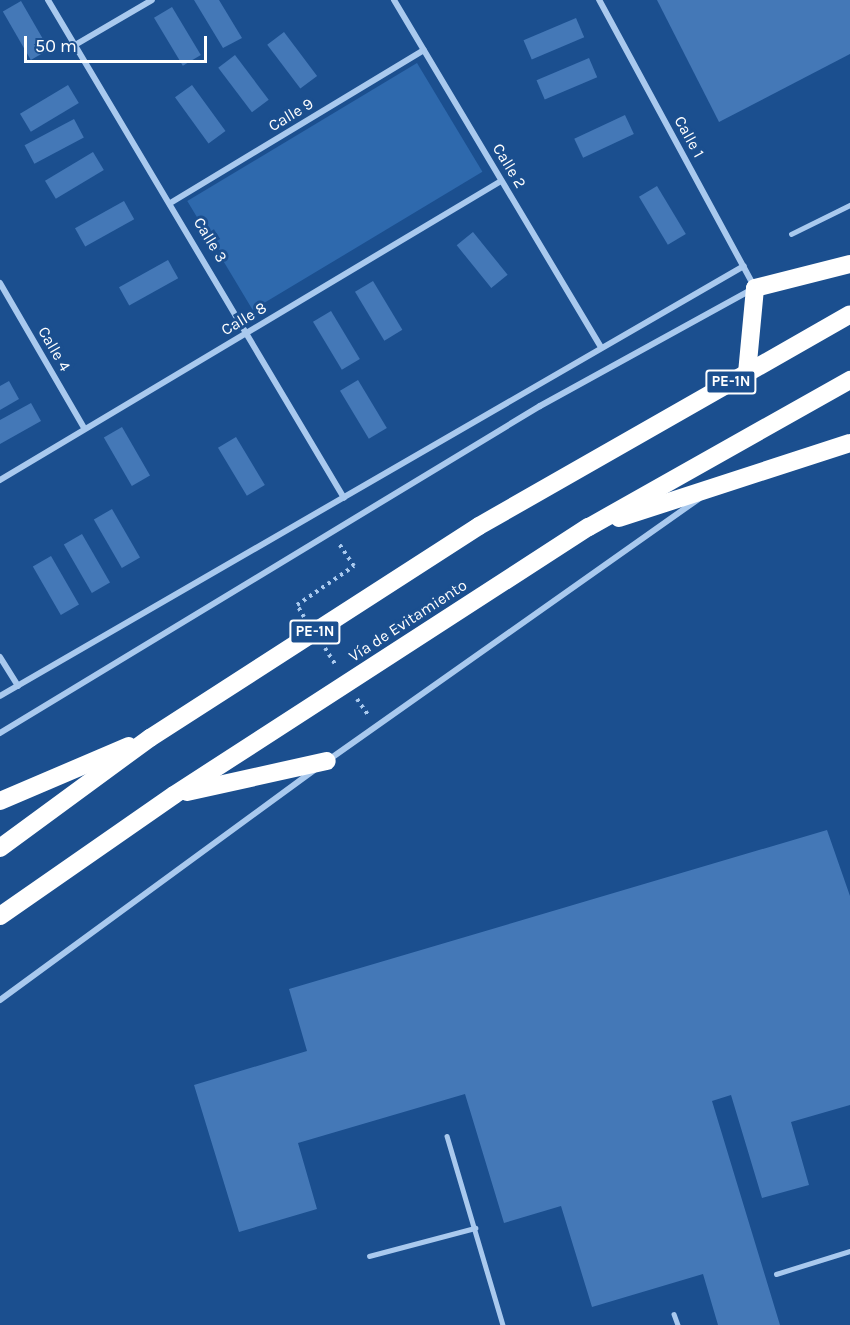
<!DOCTYPE html>
<meta charset="utf-8">
<style>
body{margin:0}
#map{position:relative;width:850px;height:1325px;overflow:hidden;background:#1b4f8f;font-family:Karla,sans-serif}
div>[style]{position:absolute}
.green>*{inset:0;background:#2e69ad;transform-origin:0 0}
.building>*{inset:0;background:#4478b7;transform-origin:0 0}
.path>*{height:4px;margin-top:-2px;transform-origin:0;background:repeating-linear-gradient(90deg,#a9c9ee 0 3px,transparent 0 7.5px)}
.service>*{height:4.5px;margin:-2.25px;padding:0 2.25px;transform-origin:2.25px;border-radius:2.25px;background:#a9c9ee}
.minor>*{height:6px;margin:-3px;padding:0 3px;transform-origin:3px;border-radius:3px;background:#a9c9ee}
.motorway>*{height:18px;margin:-9px;padding:0 9px;transform-origin:9px;border-radius:9px;background:#fff}
span{translate:-50% -50%;white-space:nowrap;text-align:center;line-height:1.15;-webkit-text-stroke:6px #1b4f8f;paint-order:stroke}
.shield-label span{padding:2px 4px;background:#1b4f8f;border:2px solid;border-radius:4px;-webkit-text-stroke-width:0}
.shield-label{font-size:15px;color:#fff;font-weight:700}
.street-label{font-size:16px;color:#fff}
.scale{position:absolute;left:24px;top:36px;width:183px;height:27px;box-sizing:border-box;border:3px solid #fff;border-top:0;padding-left:8px;font-size:18px;line-height:21px;white-space:nowrap;color:#fff;-webkit-text-stroke:4px #1b4f8f;paint-order:stroke}
</style>
<div id="map">
<div class="green">
<i style="left:417px;top:63px;width:127px;height:268px;rotate:59deg"></i>
</div>
<div class="building">
<i style="clip-path:polygon(194px 0,219px 0,242px 38px,223px 48px)"></i>
<i style="clip-path:polygon(657px 0,850px 0,850px 54px,719px 122px)"></i>
<i style="left:21px;top:1px;width:56px;height:21px;rotate:60deg"></i>
<i style="left:172px;top:7px;width:56px;height:21px;rotate:59deg"></i>
<i style="left:576px;top:18px;width:21px;height:57px;rotate:67deg"></i>
<i style="left:284px;top:32px;width:55px;height:21px;rotate:53deg"></i>
<i style="left:235px;top:55px;width:56px;height:21px;rotate:53deg"></i>
<i style="left:589px;top:58px;width:21px;height:57px;rotate:67deg"></i>
<i style="left:68px;top:85px;width:21px;height:56px;rotate:59deg"></i>
<i style="left:192px;top:85px;width:57px;height:21px;rotate:54deg"></i>
<i style="left:625px;top:115px;width:21px;height:56px;rotate:65deg"></i>
<i style="left:74px;top:119px;width:21px;height:56px;rotate:62deg"></i>
<i style="left:93px;top:152px;width:21px;height:56px;rotate:59deg"></i>
<i style="left:657px;top:186px;width:56px;height:21px;rotate:59deg"></i>
<i style="left:124px;top:201px;width:21px;height:56px;rotate:61deg"></i>
<i style="left:473px;top:232px;width:55px;height:21px;rotate:51deg"></i>
<i style="left:168px;top:260px;width:21px;height:56px;rotate:61deg"></i>
<i style="left:373px;top:281px;width:57px;height:21px;rotate:59deg"></i>
<i style="left:331px;top:311px;width:56px;height:21px;rotate:59deg"></i>
<i style="left:358px;top:380px;width:56px;height:21px;rotate:59deg"></i>
<i style="clip-path:polygon(9px 381px,19px 399px,0 410px,0 386px)"></i>
<i style="clip-path:polygon(31px 403px,41px 421px,0 444px,0 420px)"></i>
<i style="left:122px;top:427px;width:56px;height:21px;rotate:60deg"></i>
<i style="left:236px;top:437px;width:56px;height:21px;rotate:59deg"></i>
<i style="left:112px;top:509px;width:56px;height:21px;rotate:60deg"></i>
<i style="left:82px;top:534px;width:56px;height:21px;rotate:60deg"></i>
<i style="left:51px;top:556px;width:56px;height:21px;rotate:60deg"></i>
<i style="clip-path:polygon(827px 830px,850px 896px,850px 1105px,791px 1122px,809px 1185px,762px 1198px,731px 1095px,712px 1101px,780px 1325px,718px 1325px,703px 1274px,592px 1307px,561px 1206px,504px 1223px,465px 1094px,298px 1143px,317px 1209px,239px 1232px,194px 1085px,307px 1051px,289px 989px)"></i>
</div>
<div class="path">
<i style="left:304px;top:617px;width:14px;rotate:-120deg"></i>
<i style="left:297px;top:605px;width:69px;rotate:-34.4deg"></i>
<i style="left:354px;top:566px;width:27px;rotate:-124deg"></i>
<i style="left:325px;top:648px;width:22px;rotate:58deg"></i>
<i style="left:357px;top:699px;width:19px;rotate:55deg"></i>
</div>
<div class="service">
<i style="left:791px;top:234px;width:66px;rotate:-26.2deg"></i>
<i style="left:447px;top:1136px;width:197px;rotate:73.5deg"></i>
<i style="left:369px;top:1256px;width:110px;rotate:-14.8deg"></i>
<i style="left:776px;top:1274px;width:77px;rotate:-17.3deg"></i>
<i style="left:674px;top:1314px;width:12px;rotate:70deg"></i>
</div>
<div class="minor">
<i style="left:48px;top:0;width:579px;rotate:59.27deg"></i>
<i style="left:394px;top:0;width:403px;rotate:59.2deg"></i>
<i style="left:75px;top:45px;width:89px;rotate:-30.3deg"></i>
<i style="left:172px;top:202px;width:294px;rotate:-31.1deg"></i>
<i style="left:0;top:283px;width:168px;rotate:59.9deg"></i>
<i style="left:0;top:480px;width:583px;rotate:-30.83deg"></i>
<i style="left:0;top:657px;width:34px;rotate:58deg"></i>
<i style="left:0;top:696px;width:859px;rotate:-30.03deg"></i>
<i style="left:0;top:733px;width:631px;rotate:-31.2deg"></i>
<i style="left:540px;top:406px;width:245px;rotate:-28.8deg"></i>
<i style="left:755px;top:288px;width:328px;rotate:-118.4deg"></i>
<i style="left:327px;top:761px;width:455px;rotate:-35.2deg"></i>
<i style="left:0;top:1000px;width:389px;rotate:-36.2deg"></i>
</div>
<div class="motorway">
<i style="left:747px;top:373px;width:85px;rotate:-84.6deg"></i>
<i style="left:755px;top:288px;width:98px;rotate:-14.2deg"></i>
<i style="left:619px;top:518px;width:243px;rotate:-18deg"></i>
<i style="left:187px;top:792px;width:143px;rotate:-12.5deg"></i>
<i style="left:0;top:801px;width:140px;rotate:-23.1deg"></i>
<i style="left:0;top:848px;width:186px;rotate:-36.3deg"></i>
<i style="left:150px;top:738px;width:391px;rotate:-32.8deg"></i>
<i style="left:479px;top:526px;width:427px;rotate:-29.7deg"></i>
<i style="left:0;top:916px;width:212px;rotate:-34.8deg"></i>
<i style="left:174px;top:795px;width:494px;rotate:-32.9deg"></i>
<i style="left:589px;top:527px;width:300px;rotate:-29.4deg"></i>
</div>
<div class="shield-label">
<span style="left:731px;top:382px">PE-1N</span>
<span style="left:315px;top:632px">PE-1N</span>
</div>
<div class="street-label">
<span style="left:291px;top:115px;rotate:-31deg">Calle 9</span>
<span style="left:689px;top:137px;rotate:61deg">Calle 1</span>
<span style="left:509px;top:166px;rotate:59deg">Calle 2</span>
<span style="left:210px;top:240px;rotate:59deg">Calle 3</span>
<span style="left:244px;top:319px;rotate:-31deg">Calle 8</span>
<span style="left:54px;top:349px;rotate:60deg">Calle 4</span>
<span style="left:408px;top:621px;rotate:-33deg">Vía de Evitamiento</span>
</div>
<div class="scale">50 m</div>
</div>
